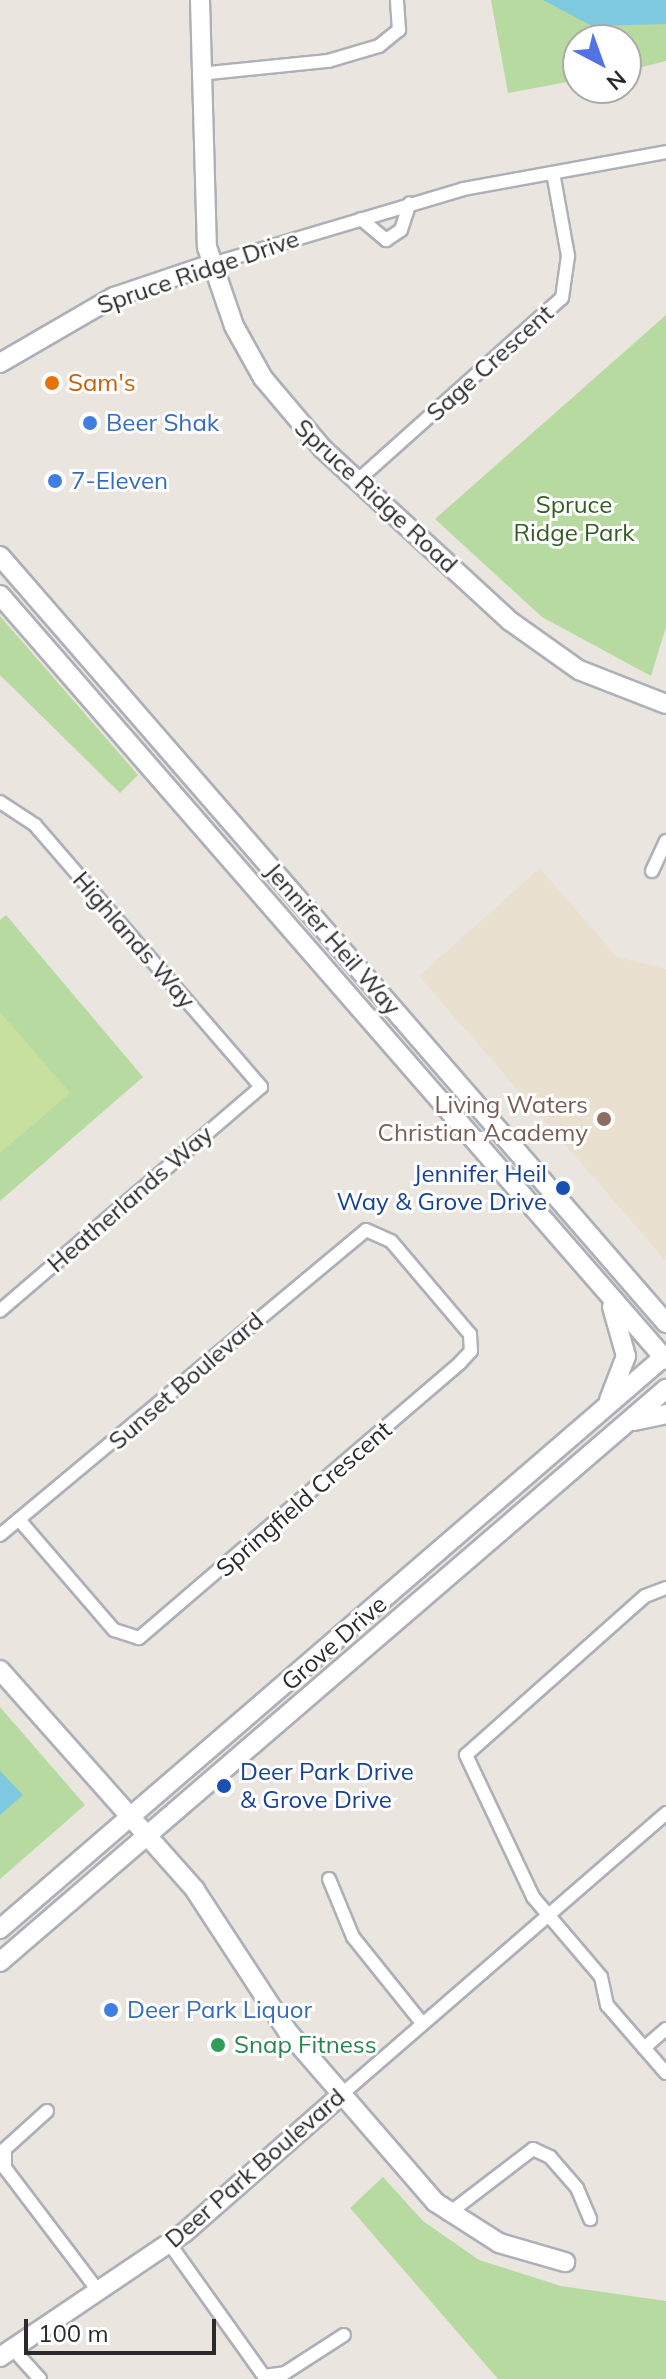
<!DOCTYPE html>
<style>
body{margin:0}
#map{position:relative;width:666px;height:2379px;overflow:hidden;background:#eae5de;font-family:Mulish,sans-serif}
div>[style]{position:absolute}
.education>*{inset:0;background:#eae0cf}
.green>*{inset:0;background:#b7daa1}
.pitch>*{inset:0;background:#c7e09e}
.water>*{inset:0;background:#7ec9df}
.roads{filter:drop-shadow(2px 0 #aeb0b9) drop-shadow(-2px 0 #aeb0b9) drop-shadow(0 2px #aeb0b9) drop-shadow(0 -2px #aeb0b9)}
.street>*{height:12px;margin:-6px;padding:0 6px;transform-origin:6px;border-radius:6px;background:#fff}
.secondary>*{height:18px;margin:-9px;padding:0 9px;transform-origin:9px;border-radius:9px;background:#fff}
.dots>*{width:22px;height:22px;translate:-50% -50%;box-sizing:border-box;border:4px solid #fff;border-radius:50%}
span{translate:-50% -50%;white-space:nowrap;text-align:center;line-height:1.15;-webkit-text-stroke:6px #fff;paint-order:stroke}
.street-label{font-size:24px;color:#2a2a2a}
.food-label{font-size:24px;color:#c56008}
.left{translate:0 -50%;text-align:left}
.shop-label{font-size:24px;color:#366cbe}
.park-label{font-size:24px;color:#325e23}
.education-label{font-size:24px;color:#785e54}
.right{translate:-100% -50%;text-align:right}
.transit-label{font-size:24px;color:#164399}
.leisure-label{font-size:24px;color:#27864d}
.north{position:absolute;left:562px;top:24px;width:80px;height:80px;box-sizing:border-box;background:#fff;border:2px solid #aaa;border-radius:50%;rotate:139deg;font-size:22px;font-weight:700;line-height:32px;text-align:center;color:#2a2a2a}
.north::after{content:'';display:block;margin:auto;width:28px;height:36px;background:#5273e3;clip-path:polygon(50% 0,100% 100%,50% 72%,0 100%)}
.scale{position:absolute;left:24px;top:2319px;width:192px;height:36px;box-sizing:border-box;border:4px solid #2a2a2a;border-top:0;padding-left:10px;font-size:24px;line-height:28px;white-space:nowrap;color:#2a2a2a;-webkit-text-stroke:6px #fff;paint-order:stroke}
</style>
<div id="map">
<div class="education">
<i style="clip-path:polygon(540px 868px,617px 957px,666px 969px,666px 1261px,419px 976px)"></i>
</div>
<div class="green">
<i style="clip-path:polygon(491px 0,666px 0,666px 61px,626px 71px,626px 40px,578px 40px,578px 80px,508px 93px)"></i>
<i style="clip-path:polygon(666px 315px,666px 627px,651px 676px,542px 617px,435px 519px)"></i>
<i style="clip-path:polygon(0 616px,138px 775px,120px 793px,0 675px)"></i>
<i style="clip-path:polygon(6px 915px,143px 1077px,0 1201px,0 920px)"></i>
<i style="clip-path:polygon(0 1707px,85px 1805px,0 1879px)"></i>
<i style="clip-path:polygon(383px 2177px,423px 2221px,479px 2260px,561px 2286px,666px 2301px,666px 2379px,498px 2379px,350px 2208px)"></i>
</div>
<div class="pitch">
<i style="clip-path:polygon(0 1012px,70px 1093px,0 1153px)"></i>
</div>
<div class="water">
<i style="clip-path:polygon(543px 0,666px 0,666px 24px,592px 26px)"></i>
<i style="clip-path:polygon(0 1771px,23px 1795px,0 1815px)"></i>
</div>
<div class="roads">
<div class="street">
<i style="left:199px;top:74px;width:130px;rotate:-5.8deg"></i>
<i style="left:328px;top:61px;width:53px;rotate:-16.4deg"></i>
<i style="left:379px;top:46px;width:26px;rotate:-39deg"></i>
<i style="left:399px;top:30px;width:30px;rotate:-94deg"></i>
<i style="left:361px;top:219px;width:33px;rotate:40deg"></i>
<i style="left:386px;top:240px;width:18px;rotate:-34deg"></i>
<i style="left:401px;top:230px;width:28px;rotate:-72deg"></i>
<i style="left:212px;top:264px;width:262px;rotate:-16.6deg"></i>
<i style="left:463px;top:189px;width:206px;rotate:-10.3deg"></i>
<i style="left:357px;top:481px;width:275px;rotate:-41.8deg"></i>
<i style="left:562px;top:298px;width:42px;rotate:-81.9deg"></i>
<i style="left:568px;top:256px;width:84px;rotate:-100.2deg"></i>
<i style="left:0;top:802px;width:42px;rotate:33.3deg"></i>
<i style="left:35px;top:825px;width:346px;rotate:49.2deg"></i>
<i style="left:261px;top:1087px;width:344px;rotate:139.4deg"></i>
<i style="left:652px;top:871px;width:33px;rotate:-65deg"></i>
<i style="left:0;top:1535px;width:476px;rotate:-39.8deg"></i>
<i style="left:366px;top:1230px;width:27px;rotate:24deg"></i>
<i style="left:391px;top:1241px;width:122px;rotate:49.7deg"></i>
<i style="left:470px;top:1334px;width:17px;rotate:87deg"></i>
<i style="left:471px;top:1351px;width:16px;rotate:133deg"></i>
<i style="left:460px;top:1363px;width:423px;rotate:139.4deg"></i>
<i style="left:139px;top:1638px;width:26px;rotate:-162deg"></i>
<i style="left:114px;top:1630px;width:141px;rotate:-130.7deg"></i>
<i style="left:666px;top:1588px;width:22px;rotate:159deg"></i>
<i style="left:645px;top:1596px;width:239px;rotate:138.4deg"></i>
<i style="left:466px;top:1755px;width:157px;rotate:64.7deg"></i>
<i style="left:533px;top:1897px;width:105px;rotate:49.6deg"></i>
<i style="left:601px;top:1977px;width:29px;rotate:78deg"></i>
<i style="left:607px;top:2005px;width:90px;rotate:49.1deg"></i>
<i style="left:329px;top:1879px;width:63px;rotate:67.5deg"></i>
<i style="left:353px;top:1937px;width:110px;rotate:51.3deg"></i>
<i style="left:644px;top:2048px;width:29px;rotate:-41deg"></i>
<i style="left:342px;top:2094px;width:429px;rotate:-40.9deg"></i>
<i style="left:47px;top:2111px;width:57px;rotate:137.9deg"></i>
<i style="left:5px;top:2149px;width:19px;rotate:90deg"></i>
<i style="left:5px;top:2168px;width:151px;rotate:52.8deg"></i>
<i style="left:448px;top:2214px;width:107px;rotate:-37.4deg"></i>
<i style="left:533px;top:2149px;width:19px;rotate:25deg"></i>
<i style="left:550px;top:2157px;width:41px;rotate:48.9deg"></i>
<i style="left:577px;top:2188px;width:34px;rotate:67deg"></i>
<i style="left:169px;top:2243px;width:163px;rotate:54.5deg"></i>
<i style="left:264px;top:2376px;width:21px;rotate:-8deg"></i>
<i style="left:285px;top:2373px;width:70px;rotate:-32.8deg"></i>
<i style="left:11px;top:2347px;width:43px;rotate:47.8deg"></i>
</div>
<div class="secondary">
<i style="left:200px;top:0;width:247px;rotate:88.4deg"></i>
<i style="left:207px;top:247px;width:83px;rotate:71.1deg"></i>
<i style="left:234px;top:326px;width:60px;rotate:60.9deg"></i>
<i style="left:263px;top:378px;width:93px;rotate:49.8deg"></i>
<i style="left:323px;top:449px;width:254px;rotate:42.6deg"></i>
<i style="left:510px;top:621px;width:85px;rotate:35.4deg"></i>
<i style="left:579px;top:670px;width:93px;rotate:21.3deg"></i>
<i style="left:0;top:363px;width:132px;rotate:-30.1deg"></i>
<i style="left:114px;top:297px;width:103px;rotate:-18.6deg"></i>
<i style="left:0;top:556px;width:1016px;rotate:49.03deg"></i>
<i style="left:0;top:595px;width:1014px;rotate:48.96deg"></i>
<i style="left:609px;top:1400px;width:47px;rotate:-68.9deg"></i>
<i style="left:626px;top:1356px;width:51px;rotate:-105.9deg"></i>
<i style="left:634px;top:1421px;width:33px;rotate:-12deg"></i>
<i style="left:0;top:1670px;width:294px;rotate:48.4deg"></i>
<i style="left:195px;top:1890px;width:170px;rotate:56.8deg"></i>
<i style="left:288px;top:2032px;width:225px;rotate:49.1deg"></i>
<i style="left:435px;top:2202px;width:76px;rotate:32.6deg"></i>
<i style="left:499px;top:2243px;width:69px;rotate:16.1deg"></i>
<i style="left:0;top:1929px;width:879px;rotate:-40.76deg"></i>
<i style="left:0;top:1962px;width:879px;rotate:-40.71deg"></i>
<i style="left:0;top:2357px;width:222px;rotate:-34deg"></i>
<i style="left:184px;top:2233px;width:210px;rotate:-41.3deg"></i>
</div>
</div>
<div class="dots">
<i style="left:52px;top:383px;background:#e8710a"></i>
<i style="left:90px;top:423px;background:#3f7fe0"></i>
<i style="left:55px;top:481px;background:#3f7fe0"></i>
<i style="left:604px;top:1119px;background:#8d6e63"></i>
<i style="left:563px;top:1188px;background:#1a4fb4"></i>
<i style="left:224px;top:1786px;background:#1a4fb4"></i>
<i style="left:111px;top:2010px;background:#3f7fe0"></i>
<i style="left:218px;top:2045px;background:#2e9e5b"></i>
</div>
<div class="street-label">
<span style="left:198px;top:272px;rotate:-19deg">Spruce Ridge Drive</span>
<span style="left:490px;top:363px;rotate:-42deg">Sage Crescent</span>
<span style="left:376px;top:496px;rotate:43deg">Spruce Ridge Road</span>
<span style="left:333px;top:939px;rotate:49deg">Jennifer Heil Way</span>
<span style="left:134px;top:940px;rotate:49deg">Highlands Way</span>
<span style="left:130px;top:1199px;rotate:-41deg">Heatherlands Way</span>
<span style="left:186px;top:1381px;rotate:-41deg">Sunset Boulevard</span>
<span style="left:304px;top:1499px;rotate:-41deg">Springfield Crescent</span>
<span style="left:334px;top:1643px;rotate:-41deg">Grove Drive</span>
<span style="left:255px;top:2168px;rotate:-41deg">Deer Park Boulevard</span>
</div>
<div class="food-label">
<span class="left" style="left:68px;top:383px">Sam's</span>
</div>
<div class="shop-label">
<span class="left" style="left:106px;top:423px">Beer Shak</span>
<span class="left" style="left:71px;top:481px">7-Eleven</span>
<span class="left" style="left:127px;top:2010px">Deer Park Liquor</span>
</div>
<div class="park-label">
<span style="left:574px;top:519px">Spruce<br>Ridge Park</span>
</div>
<div class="education-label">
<span class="right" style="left:588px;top:1119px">Living Waters<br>Christian Academy</span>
</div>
<div class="transit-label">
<span class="right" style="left:547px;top:1188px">Jennifer Heil<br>Way &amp; Grove Drive</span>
<span class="left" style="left:240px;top:1786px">Deer Park Drive<br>&amp; Grove Drive</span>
</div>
<div class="leisure-label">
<span class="left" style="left:234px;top:2045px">Snap Fitness</span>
</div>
<div class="north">N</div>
<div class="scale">100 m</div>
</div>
